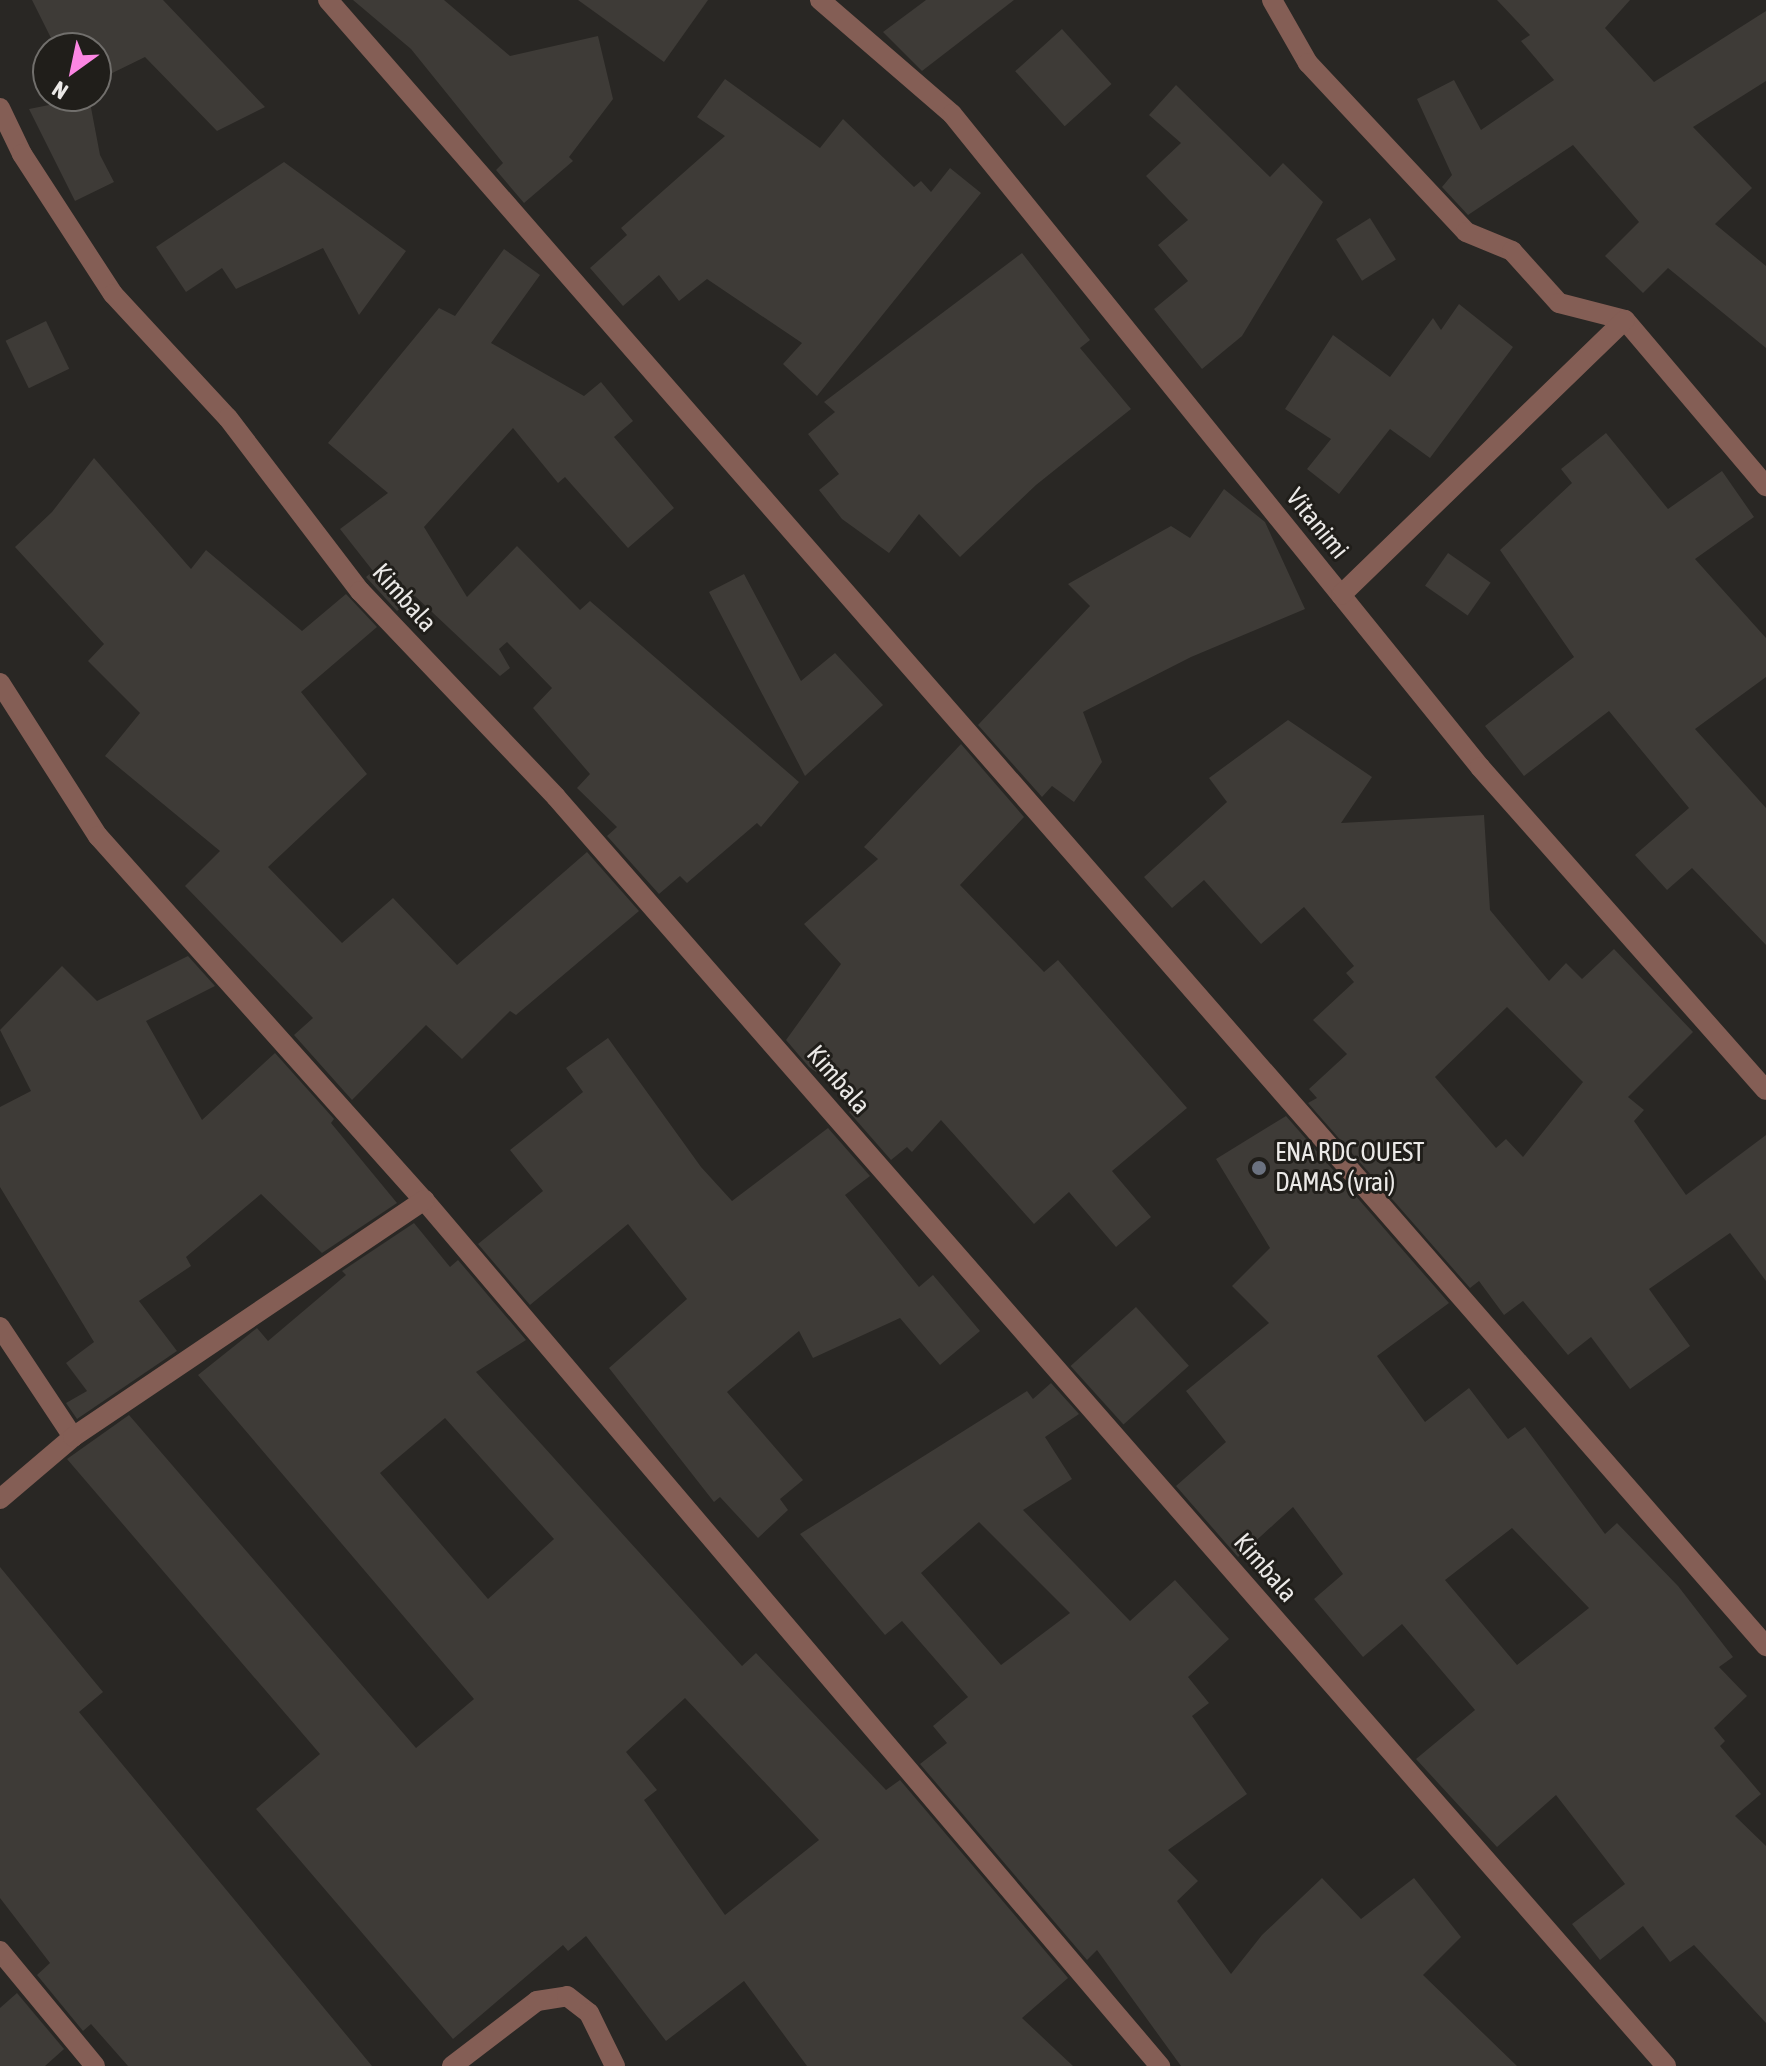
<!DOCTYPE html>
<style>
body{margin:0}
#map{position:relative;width:1766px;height:2066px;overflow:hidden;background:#292724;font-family:"Asap Condensed",sans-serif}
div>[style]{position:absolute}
.building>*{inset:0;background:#3e3b37;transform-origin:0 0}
.minor>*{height:20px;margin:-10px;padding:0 10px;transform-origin:10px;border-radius:10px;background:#845e55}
.dots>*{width:22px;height:22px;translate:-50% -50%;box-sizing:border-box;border:4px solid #201e1a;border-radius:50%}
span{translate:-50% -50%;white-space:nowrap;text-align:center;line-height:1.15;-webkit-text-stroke:6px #201e1a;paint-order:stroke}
.street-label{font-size:26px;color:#ebe9e7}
.poi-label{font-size:26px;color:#ebe9e7}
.left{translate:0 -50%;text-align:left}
.north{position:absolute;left:32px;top:32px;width:80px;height:80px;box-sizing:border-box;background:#201e1a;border:2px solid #716f6c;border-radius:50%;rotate:213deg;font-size:22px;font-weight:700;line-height:32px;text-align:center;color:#ebe9e7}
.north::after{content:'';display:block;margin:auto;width:28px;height:36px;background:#fc86e3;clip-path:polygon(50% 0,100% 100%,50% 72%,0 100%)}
</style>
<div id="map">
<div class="building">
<i style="clip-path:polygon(32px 0,163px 0,265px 107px,217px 131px,145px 57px,96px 81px,96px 48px,56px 48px)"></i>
<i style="clip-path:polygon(353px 0,444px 0,510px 56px,598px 36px,613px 99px,569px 157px,573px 161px,524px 203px,496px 170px,503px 163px,411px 49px)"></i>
<i style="clip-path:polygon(578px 0,708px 0,664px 62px)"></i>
<i style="clip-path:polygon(926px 0,1014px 0,922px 71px,883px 32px)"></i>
<i style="clip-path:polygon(1497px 0,1630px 0,1605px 28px,1654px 82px,1766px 11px,1766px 81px,1693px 127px,1752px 188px,1715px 224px,1766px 266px,1766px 348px,1668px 268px,1643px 293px,1605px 256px,1639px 222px,1573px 145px,1468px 215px,1442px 187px,1452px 175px,1417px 99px,1454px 80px,1481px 130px,1554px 80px,1521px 41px,1530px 35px)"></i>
<i style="left:1062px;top:29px;width:74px;height:63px;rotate:48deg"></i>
<i style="clip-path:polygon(725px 79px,820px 148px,843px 119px,914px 187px,921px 181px,931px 192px,950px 168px,981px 193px,817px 396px,783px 364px,802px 343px,707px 279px,679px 301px,659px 275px,623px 306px,590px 268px,627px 235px,621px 228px,725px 136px,697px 117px)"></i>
<i style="clip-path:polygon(1176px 85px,1270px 177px,1283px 163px,1323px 202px,1242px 336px,1202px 369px,1154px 309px,1188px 281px,1158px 245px,1188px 220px,1146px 176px,1181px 143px,1149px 115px)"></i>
<i style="clip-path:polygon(89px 97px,100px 155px,114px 182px,75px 201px,29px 109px)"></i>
<i style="clip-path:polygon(284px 162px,406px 251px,359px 315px,323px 248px,236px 289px,222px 268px,186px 292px,156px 247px)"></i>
<i style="left:1370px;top:218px;width:49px;height:40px;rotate:58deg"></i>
<i style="clip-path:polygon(504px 249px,540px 275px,491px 343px,584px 396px,601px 382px,633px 421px,614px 437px,674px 508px,628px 548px,565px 477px,558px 483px,513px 428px,424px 527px,467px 597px,517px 546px,580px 610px,590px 601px,799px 782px,761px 827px,757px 823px,687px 883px,680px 876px,659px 894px,607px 836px,617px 827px,577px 788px,590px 774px,533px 708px,552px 688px,507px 642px,499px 649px,510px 668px,500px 676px,415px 596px,397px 611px,366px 577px,373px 571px,340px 529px,388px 493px,328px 443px,439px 308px,455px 316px)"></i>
<i style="clip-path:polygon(1022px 253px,1090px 340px,1080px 348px,1131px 409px,1036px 485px,960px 557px,919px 514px,889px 553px,842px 519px,819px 490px,839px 474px,808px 434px,835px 412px,824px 402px)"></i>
<i style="clip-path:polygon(1459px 304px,1513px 347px,1430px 458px,1390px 429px,1339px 494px,1307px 469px,1331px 439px,1285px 409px,1333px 335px,1390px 377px,1433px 318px,1441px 330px)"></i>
<i style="left:46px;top:321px;width:53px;height:45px;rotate:64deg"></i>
<i style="clip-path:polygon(1606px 433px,1668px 509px,1722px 471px,1754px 517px,1695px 559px,1766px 638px,1766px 677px,1695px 729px,1766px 808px,1766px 945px,1692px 868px,1667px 890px,1635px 855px,1689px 808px,1609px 711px,1524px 776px,1485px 726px,1574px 657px,1500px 550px,1572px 483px,1561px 469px)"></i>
<i style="clip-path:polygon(94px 458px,191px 569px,206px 550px,302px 631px,346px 594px,377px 627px,301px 692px,367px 774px,268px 867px,342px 943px,393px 898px,457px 965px,587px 852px,639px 911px,516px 1015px,510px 1011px,462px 1059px,426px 1025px,352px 1100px,294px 1035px,313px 1018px,185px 886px,220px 851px,105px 756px,140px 713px,88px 661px,104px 644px,15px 547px,52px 512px)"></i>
<i style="clip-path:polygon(1224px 489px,1265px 522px,1305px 609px,1191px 657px,1083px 712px,1102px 762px,1074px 802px,1052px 786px,1042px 797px,978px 725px,1090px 606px,1068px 584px,1171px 526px,1190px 538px)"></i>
<i style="left:1448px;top:553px;width:52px;height:40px;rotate:35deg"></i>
<i style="clip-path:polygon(744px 574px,801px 681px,835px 653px,883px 705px,805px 776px,709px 592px)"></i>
<i style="clip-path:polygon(evenodd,1288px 720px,1372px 777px,1341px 823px,1484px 815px,1490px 910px,1549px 981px,1566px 963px,1582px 979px,1614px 949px,1693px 1032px,1628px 1097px,1644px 1110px,1634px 1121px,1686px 1195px,1766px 1135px,1766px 1281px,1730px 1233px,1649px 1289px,1690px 1346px,1630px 1389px,1591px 1337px,1568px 1355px,1523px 1301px,1504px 1315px,1479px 1281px,1470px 1288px,1308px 1103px,1317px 1098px,1309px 1089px,1347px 1054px,1313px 1020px,1354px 982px,1346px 973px,1354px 966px,1304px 907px,1261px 944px,1204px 880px,1172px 908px,1144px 877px,1227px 802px,1209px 778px,1288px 720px,1507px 1007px,1583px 1082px,1523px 1157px,1506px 1139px,1496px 1148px,1435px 1077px,1507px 1007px)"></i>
<i style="clip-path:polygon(961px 744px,1024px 817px,960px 885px,1044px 972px,1058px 960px,1187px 1108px,1112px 1171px,1151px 1217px,1116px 1247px,1069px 1192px,1034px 1224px,941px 1120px,912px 1152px,907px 1147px,891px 1160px,849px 1112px,860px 1103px,809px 1067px,786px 1040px,841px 964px,804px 924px,878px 859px,864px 847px)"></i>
<i style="clip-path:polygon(188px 956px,215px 986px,146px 1021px,202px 1120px,275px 1053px,334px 1119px,331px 1123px,397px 1203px,322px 1253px,261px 1194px,186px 1257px,191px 1266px,139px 1301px,177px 1351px,77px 1419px,66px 1403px,87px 1391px,66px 1363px,94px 1342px,0 1187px,0 1107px,31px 1091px,0 1030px,62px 966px,97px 1001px)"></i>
<i style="clip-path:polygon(608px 1038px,701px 1167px,732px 1201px,828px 1128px,870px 1176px,845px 1195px,919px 1287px,933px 1275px,980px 1331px,940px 1365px,900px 1318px,813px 1358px,799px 1331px,727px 1392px,803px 1480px,780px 1499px,788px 1510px,758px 1538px,720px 1497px,714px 1502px,609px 1368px,687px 1299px,628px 1224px,530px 1305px,478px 1244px,543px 1191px,510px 1150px,583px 1092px,566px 1068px)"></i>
<i style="clip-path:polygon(evenodd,1286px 1116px,1449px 1303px,1377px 1356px,1425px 1422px,1469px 1388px,1508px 1439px,1525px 1427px,1605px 1534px,1617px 1523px,1678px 1586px,1733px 1657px,1719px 1667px,1747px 1696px,1714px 1728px,1725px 1741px,1720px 1746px,1761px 1794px,1735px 1816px,1766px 1846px,1766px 2023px,1694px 1945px,1670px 1962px,1643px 1926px,1600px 1960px,1572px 1924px,1625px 1884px,1556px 1795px,1497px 1847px,1416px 1759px,1475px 1710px,1402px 1624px,1363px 1657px,1314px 1599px,1343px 1574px,1293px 1507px,1238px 1557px,1176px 1486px,1226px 1442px,1186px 1391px,1269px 1323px,1232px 1286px,1270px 1248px,1216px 1159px,1286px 1116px,1512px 1528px,1589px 1608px,1517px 1665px,1445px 1580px,1512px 1528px)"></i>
<i style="clip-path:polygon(evenodd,414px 1223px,450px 1267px,458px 1260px,526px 1340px,476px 1372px,742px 1666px,756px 1653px,886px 1790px,900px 1780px,1068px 1978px,1022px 2018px,1073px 2066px,807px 2066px,744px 1981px,666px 2041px,586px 1936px,568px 1951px,563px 1945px,453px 2039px,256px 1809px,320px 1754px,67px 1459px,129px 1415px,416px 1748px,474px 1699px,198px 1375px,257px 1328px,268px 1341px,346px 1275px,342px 1271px,414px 1223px,445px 1418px,554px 1539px,488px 1599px,380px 1473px,445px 1418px,414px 1223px,685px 1698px,819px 1840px,725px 1915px,644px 1800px,657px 1790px,626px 1752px,685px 1698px)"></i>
<i style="left:1136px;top:1307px;width:79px;height:88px;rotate:48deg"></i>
<i style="clip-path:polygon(evenodd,1051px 1383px,1079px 1414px,1045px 1437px,1072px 1479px,1023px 1510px,1130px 1621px,1175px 1580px,1229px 1639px,1188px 1677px,1209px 1703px,1192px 1716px,1247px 1794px,1168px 1850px,1198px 1881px,1177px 1901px,1231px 1974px,1262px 1935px,1322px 1878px,1361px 1919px,1414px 1878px,1461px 1937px,1423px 1975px,1517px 2066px,1181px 2066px,1097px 1950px,1087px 1960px,920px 1764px,947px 1743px,933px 1726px,968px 1697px,902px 1621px,885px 1635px,800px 1534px,1027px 1391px,1033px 1399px,1051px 1383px,979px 1522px,1070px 1613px,1001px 1665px,921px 1573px,979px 1522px)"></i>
<i style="clip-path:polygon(0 1567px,103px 1692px,79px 1712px,372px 2066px,128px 2066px,91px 2024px,83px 2031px,37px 1975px,50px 1963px,0 1898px)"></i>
<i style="clip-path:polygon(17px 1993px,64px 2049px,45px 2066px,0 2066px,0 2008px)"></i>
</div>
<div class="minor">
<i style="left:328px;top:0;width:2186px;rotate:48.86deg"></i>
<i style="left:820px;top:0;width:174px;rotate:40.8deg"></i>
<i style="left:952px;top:114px;width:840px;rotate:51.04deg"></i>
<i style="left:1480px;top:767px;width:431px;rotate:48.5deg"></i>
<i style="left:1272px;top:0;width:73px;rotate:60.3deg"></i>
<i style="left:1308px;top:63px;width:231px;rotate:46.9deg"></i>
<i style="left:1466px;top:232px;width:50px;rotate:22.4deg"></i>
<i style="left:1512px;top:251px;width:70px;rotate:47.9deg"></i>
<i style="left:1559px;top:303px;width:68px;rotate:14.4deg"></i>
<i style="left:1625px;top:320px;width:218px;rotate:49.7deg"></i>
<i style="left:0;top:108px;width:51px;rotate:64.4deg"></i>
<i style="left:22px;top:154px;width:167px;rotate:57deg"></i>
<i style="left:113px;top:294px;width:169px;rotate:47.2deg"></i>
<i style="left:228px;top:418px;width:218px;rotate:52.7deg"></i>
<i style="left:360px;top:591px;width:284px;rotate:46.4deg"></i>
<i style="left:556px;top:797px;width:1686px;rotate:48.82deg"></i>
<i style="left:1341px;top:595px;width:395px;rotate:-44.1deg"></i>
<i style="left:0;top:683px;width:182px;rotate:57.4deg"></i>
<i style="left:98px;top:836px;width:489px;rotate:48.2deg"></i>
<i style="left:424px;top:1200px;width:1137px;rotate:49.64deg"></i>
<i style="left:0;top:1327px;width:132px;rotate:56.4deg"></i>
<i style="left:0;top:1499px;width:96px;rotate:-40.3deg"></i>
<i style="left:73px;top:1437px;width:424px;rotate:-34deg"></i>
<i style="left:0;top:1951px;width:149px;rotate:50.4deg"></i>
<i style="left:452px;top:2066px;width:107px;rotate:-37.4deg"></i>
<i style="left:537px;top:2001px;width:30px;rotate:-9deg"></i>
<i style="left:567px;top:1996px;width:28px;rotate:38deg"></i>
<i style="left:589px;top:2013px;width:59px;rotate:63.9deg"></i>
</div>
<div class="dots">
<i style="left:1259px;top:1168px;background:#6b7280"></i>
</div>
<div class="street-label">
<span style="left:1317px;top:524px;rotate:51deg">Vitanimi</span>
<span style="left:404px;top:598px;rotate:48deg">Kimbala</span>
<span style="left:838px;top:1080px;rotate:49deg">Kimbala</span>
<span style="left:1265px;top:1568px;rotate:49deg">Kimbala</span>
</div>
<div class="poi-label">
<span class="left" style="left:1275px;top:1168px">ENA RDC OUEST<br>DAMAS (vrai)</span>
</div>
<div class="north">N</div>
</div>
